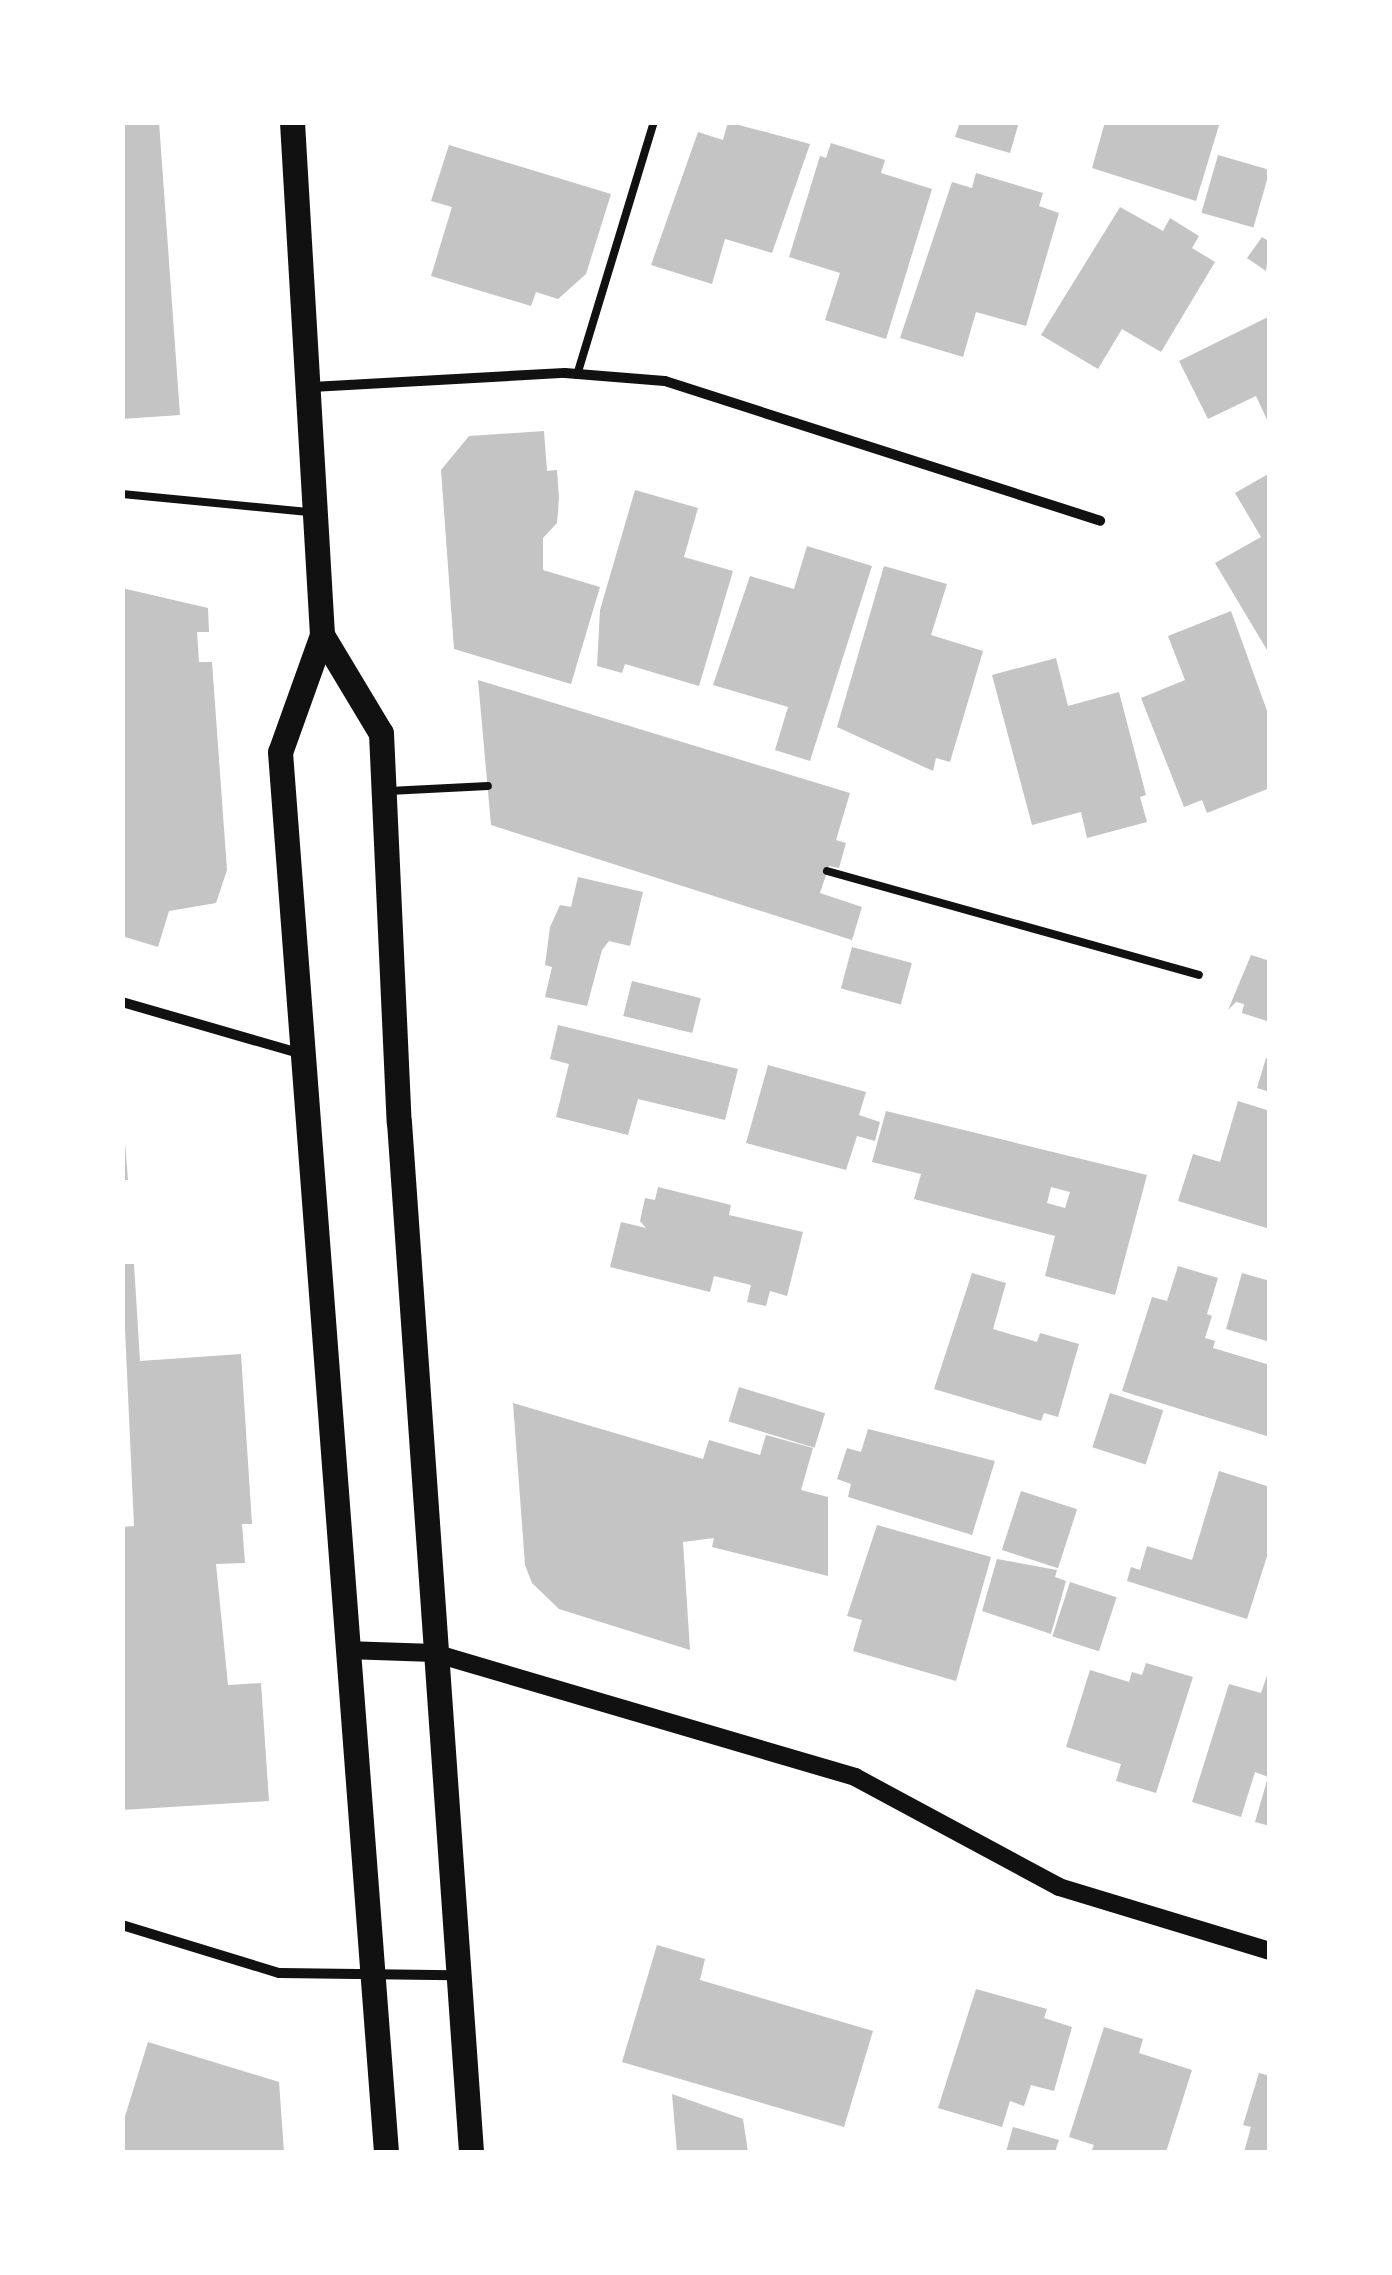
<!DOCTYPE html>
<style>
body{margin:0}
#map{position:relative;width:1392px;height:2275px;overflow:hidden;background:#fff;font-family:"Roboto Serif",serif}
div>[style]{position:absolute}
.building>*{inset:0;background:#c4c4c4;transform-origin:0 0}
.service>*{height:8px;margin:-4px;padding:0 4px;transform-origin:4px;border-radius:4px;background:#111}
.minor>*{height:10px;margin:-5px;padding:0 5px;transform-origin:5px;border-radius:5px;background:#111}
.tertiary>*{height:18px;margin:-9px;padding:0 9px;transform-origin:9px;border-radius:9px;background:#111}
.primary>*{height:25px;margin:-12.5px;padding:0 12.5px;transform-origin:12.5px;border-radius:12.5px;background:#111}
span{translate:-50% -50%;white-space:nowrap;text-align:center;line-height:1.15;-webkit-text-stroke:8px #fff;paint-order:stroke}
.frame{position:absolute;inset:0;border:125px solid #fff;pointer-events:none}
</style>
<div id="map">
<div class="building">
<i style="clip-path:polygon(122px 122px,159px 122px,180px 415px,122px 419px)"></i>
<i style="clip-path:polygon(728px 122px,810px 144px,772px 253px,725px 239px,712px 284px,651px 265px,698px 132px,723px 140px)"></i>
<i style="clip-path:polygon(960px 122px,1019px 122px,1010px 153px,955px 137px)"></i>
<i style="clip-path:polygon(1105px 122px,1220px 122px,1196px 201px,1092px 168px)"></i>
<i style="clip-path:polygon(831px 143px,885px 160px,881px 173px,932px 189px,886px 339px,825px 320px,840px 273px,789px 257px,820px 156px,826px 158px)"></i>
<i style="clip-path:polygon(449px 145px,611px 194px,586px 274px,558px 299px,536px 292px,531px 306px,431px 276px,452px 207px,431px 201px)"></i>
<i style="left:1218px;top:155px;width:54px;height:60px;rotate:16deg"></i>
<i style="clip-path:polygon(976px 173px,1043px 193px,1039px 206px,1059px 213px,1026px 326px,976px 312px,963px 357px,900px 338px,952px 182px,972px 188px)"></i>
<i style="clip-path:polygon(1120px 207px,1163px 231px,1170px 218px,1199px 236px,1192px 248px,1215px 262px,1161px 352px,1122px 329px,1098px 369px,1041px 335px)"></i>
<i style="clip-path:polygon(1262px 237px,1270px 242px,1266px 271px,1247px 258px)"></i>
<i style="clip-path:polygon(1270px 316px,1270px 426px,1256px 396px,1208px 419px,1179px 361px)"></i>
<i style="clip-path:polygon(544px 431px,547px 471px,557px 470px,559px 498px,557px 523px,543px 538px,543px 570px,600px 587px,571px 684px,454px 649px,441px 470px,469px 436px)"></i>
<i style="clip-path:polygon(1270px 473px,1270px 655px,1215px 563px,1261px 537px,1235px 493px)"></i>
<i style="clip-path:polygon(635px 490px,698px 508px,684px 557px,733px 571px,699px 686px,625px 664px,622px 673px,597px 666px,600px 610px)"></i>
<i style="clip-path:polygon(807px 546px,872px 566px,810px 761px,775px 750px,788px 707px,713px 685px,750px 576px,794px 589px)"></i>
<i style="clip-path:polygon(884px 566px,947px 584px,931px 635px,983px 651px,950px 762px,936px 758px,933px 771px,837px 727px)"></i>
<i style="clip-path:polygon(122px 588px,208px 608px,209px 632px,197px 632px,199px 662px,212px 662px,227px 870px,216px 903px,169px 911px,158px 947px,122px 936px)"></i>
<i style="clip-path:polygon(1231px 611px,1270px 719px,1270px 788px,1207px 813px,1202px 800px,1184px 807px,1141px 698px,1185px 680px,1168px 636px)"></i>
<i style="clip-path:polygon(1056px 658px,1068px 706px,1119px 692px,1146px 795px,1140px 797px,1147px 822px,1087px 838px,1081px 812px,1032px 825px,992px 675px)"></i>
<i style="clip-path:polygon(478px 680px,850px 793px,836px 840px,846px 843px,839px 868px,829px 866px,820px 893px,862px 907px,852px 940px,491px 825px)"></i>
<i style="clip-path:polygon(578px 877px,643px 892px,630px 946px,609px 941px,602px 950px,587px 1006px,545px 997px,552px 967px,545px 965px,550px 927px,560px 905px,571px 907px)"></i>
<i style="left:852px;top:947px;width:62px;height:43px;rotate:15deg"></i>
<i style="clip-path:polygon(1251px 955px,1270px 961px,1270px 1022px,1242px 1013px,1244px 1004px,1236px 1002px,1228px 1010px)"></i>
<i style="left:632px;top:981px;width:71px;height:36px;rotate:14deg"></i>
<i style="clip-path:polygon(558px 1025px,738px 1069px,725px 1120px,638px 1099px,628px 1135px,556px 1117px,569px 1064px,550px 1059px)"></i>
<i style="clip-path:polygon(1266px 1058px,1270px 1059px,1270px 1092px,1257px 1088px)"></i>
<i style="clip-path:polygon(768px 1065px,866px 1092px,859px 1115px,880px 1122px,875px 1141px,857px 1136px,846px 1170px,746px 1143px)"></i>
<i style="clip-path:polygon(1238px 1101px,1270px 1111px,1270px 1229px,1178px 1201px,1193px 1154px,1220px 1162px)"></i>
<i style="clip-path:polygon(evenodd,886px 1111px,1147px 1175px,1115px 1295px,1045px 1276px,1055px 1236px,914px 1199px,921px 1174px,872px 1162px,886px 1111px,1051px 1187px,1070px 1192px,1065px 1208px,1047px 1203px,1051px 1187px)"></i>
<i style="clip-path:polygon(122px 1143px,125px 1143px,128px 1180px,122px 1180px)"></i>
<i style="clip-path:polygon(658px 1187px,731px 1205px,729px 1215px,803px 1232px,787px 1296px,770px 1291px,766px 1306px,747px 1302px,751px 1285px,714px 1276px,710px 1292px,610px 1267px,621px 1222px,646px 1228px,640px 1221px,645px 1198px,655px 1200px)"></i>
<i style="clip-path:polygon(122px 1264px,134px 1264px,140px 1361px,241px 1354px,252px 1524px,242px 1524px,245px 1563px,216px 1564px,228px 1685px,261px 1683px,269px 1801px,122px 1810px,122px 1527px,134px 1526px)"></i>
<i style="clip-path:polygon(1178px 1266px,1218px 1278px,1207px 1314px,1212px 1316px,1205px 1338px,1215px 1341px,1213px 1348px,1270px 1365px,1270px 1437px,1122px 1391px,1152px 1297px,1167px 1301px)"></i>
<i style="clip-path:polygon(972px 1273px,1006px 1283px,993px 1329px,1037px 1342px,1040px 1333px,1079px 1344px,1058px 1417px,1044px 1413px,1041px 1421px,934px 1389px)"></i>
<i style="clip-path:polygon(1242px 1273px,1270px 1281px,1270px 1342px,1226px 1329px)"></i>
<i style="left:739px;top:1387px;width:90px;height:36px;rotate:17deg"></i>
<i style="left:1110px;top:1393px;width:56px;height:57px;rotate:18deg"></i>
<i style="clip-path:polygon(513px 1403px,703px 1459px,709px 1440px,760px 1455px,766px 1435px,813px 1448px,801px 1490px,828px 1497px,828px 1576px,712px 1547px,714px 1538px,683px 1542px,690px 1650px,559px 1609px,532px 1583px,525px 1565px)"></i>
<i style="clip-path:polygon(868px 1429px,995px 1461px,972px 1535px,848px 1497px,851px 1484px,837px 1479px,847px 1448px,861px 1452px)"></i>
<i style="clip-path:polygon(1219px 1471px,1270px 1487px,1270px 1547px,1247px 1619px,1127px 1581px,1131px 1567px,1140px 1570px,1147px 1546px,1192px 1560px)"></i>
<i style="left:1021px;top:1491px;width:59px;height:62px;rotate:18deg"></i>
<i style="clip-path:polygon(877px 1525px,991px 1557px,956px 1681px,853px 1651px,862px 1620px,847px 1616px)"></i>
<i style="clip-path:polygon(997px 1559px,1057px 1570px,1055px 1577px,1066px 1581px,1051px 1634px,982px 1611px)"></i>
<i style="left:1070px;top:1582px;width:49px;height:57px;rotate:18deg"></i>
<i style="clip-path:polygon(1146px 1663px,1193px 1677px,1156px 1793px,1116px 1781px,1121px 1764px,1066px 1747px,1090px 1670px,1129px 1682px,1132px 1672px,1142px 1675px)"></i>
<i style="clip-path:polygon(1269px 1670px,1270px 1670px,1270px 1826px,1255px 1822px,1268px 1777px,1255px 1772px,1241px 1817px,1192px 1802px,1229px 1684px,1261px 1693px)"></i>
<i style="clip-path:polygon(657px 1945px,705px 1959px,700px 1980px,873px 2031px,844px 2127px,622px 2062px)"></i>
<i style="clip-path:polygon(976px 1989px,1047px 2009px,1044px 2018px,1072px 2027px,1054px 2091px,1031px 2085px,1024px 2106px,1010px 2101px,1002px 2127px,938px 2108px)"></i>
<i style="clip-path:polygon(1104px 2027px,1143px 2039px,1139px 2053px,1192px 2070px,1166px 2152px,1091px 2152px,1094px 2145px,1069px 2137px)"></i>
<i style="clip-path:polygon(148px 2042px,279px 2082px,284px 2152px,122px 2152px,122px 2126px)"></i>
<i style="clip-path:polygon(1259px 2073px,1270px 2076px,1270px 2152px,1244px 2152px,1251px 2127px,1243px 2125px)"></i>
<i style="clip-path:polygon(672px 2094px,743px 2119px,748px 2152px,677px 2152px)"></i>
<i style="clip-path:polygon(1013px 2127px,1059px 2140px,1055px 2152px,1006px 2152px)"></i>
</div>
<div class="service">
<i style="left:577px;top:375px;width:264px;rotate:-73.1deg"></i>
<i style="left:122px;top:494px;width:187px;rotate:5.5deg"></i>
<i style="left:389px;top:791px;width:99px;rotate:-2.9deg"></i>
<i style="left:827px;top:871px;width:386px;rotate:15.6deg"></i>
</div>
<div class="minor">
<i style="left:312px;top:387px;width:253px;rotate:-3.2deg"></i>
<i style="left:565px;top:373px;width:100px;rotate:4.6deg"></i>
<i style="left:665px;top:381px;width:457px;rotate:17.8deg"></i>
<i style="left:122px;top:1002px;width:184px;rotate:16.1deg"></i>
<i style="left:122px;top:1925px;width:164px;rotate:17deg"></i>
<i style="left:279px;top:1973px;width:175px;rotate:0.7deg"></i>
</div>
<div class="tertiary">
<i style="left:346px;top:1650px;width:88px;rotate:2deg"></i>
<i style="left:434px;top:1653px;width:439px;rotate:16.4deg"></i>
<i style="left:855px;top:1777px;width:232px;rotate:28.3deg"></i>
<i style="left:1059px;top:1887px;width:220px;rotate:16.9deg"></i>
</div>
<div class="primary">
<i style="left:292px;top:122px;width:514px;rotate:86.65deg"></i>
<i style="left:322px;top:635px;width:124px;rotate:109.7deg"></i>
<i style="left:280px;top:752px;width:1404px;rotate:85.67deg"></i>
<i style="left:322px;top:635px;width:114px;rotate:59deg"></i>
<i style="left:381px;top:733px;width:389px;rotate:87.4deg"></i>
<i style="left:399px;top:1122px;width:1033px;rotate:86deg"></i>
</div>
<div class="frame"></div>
</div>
